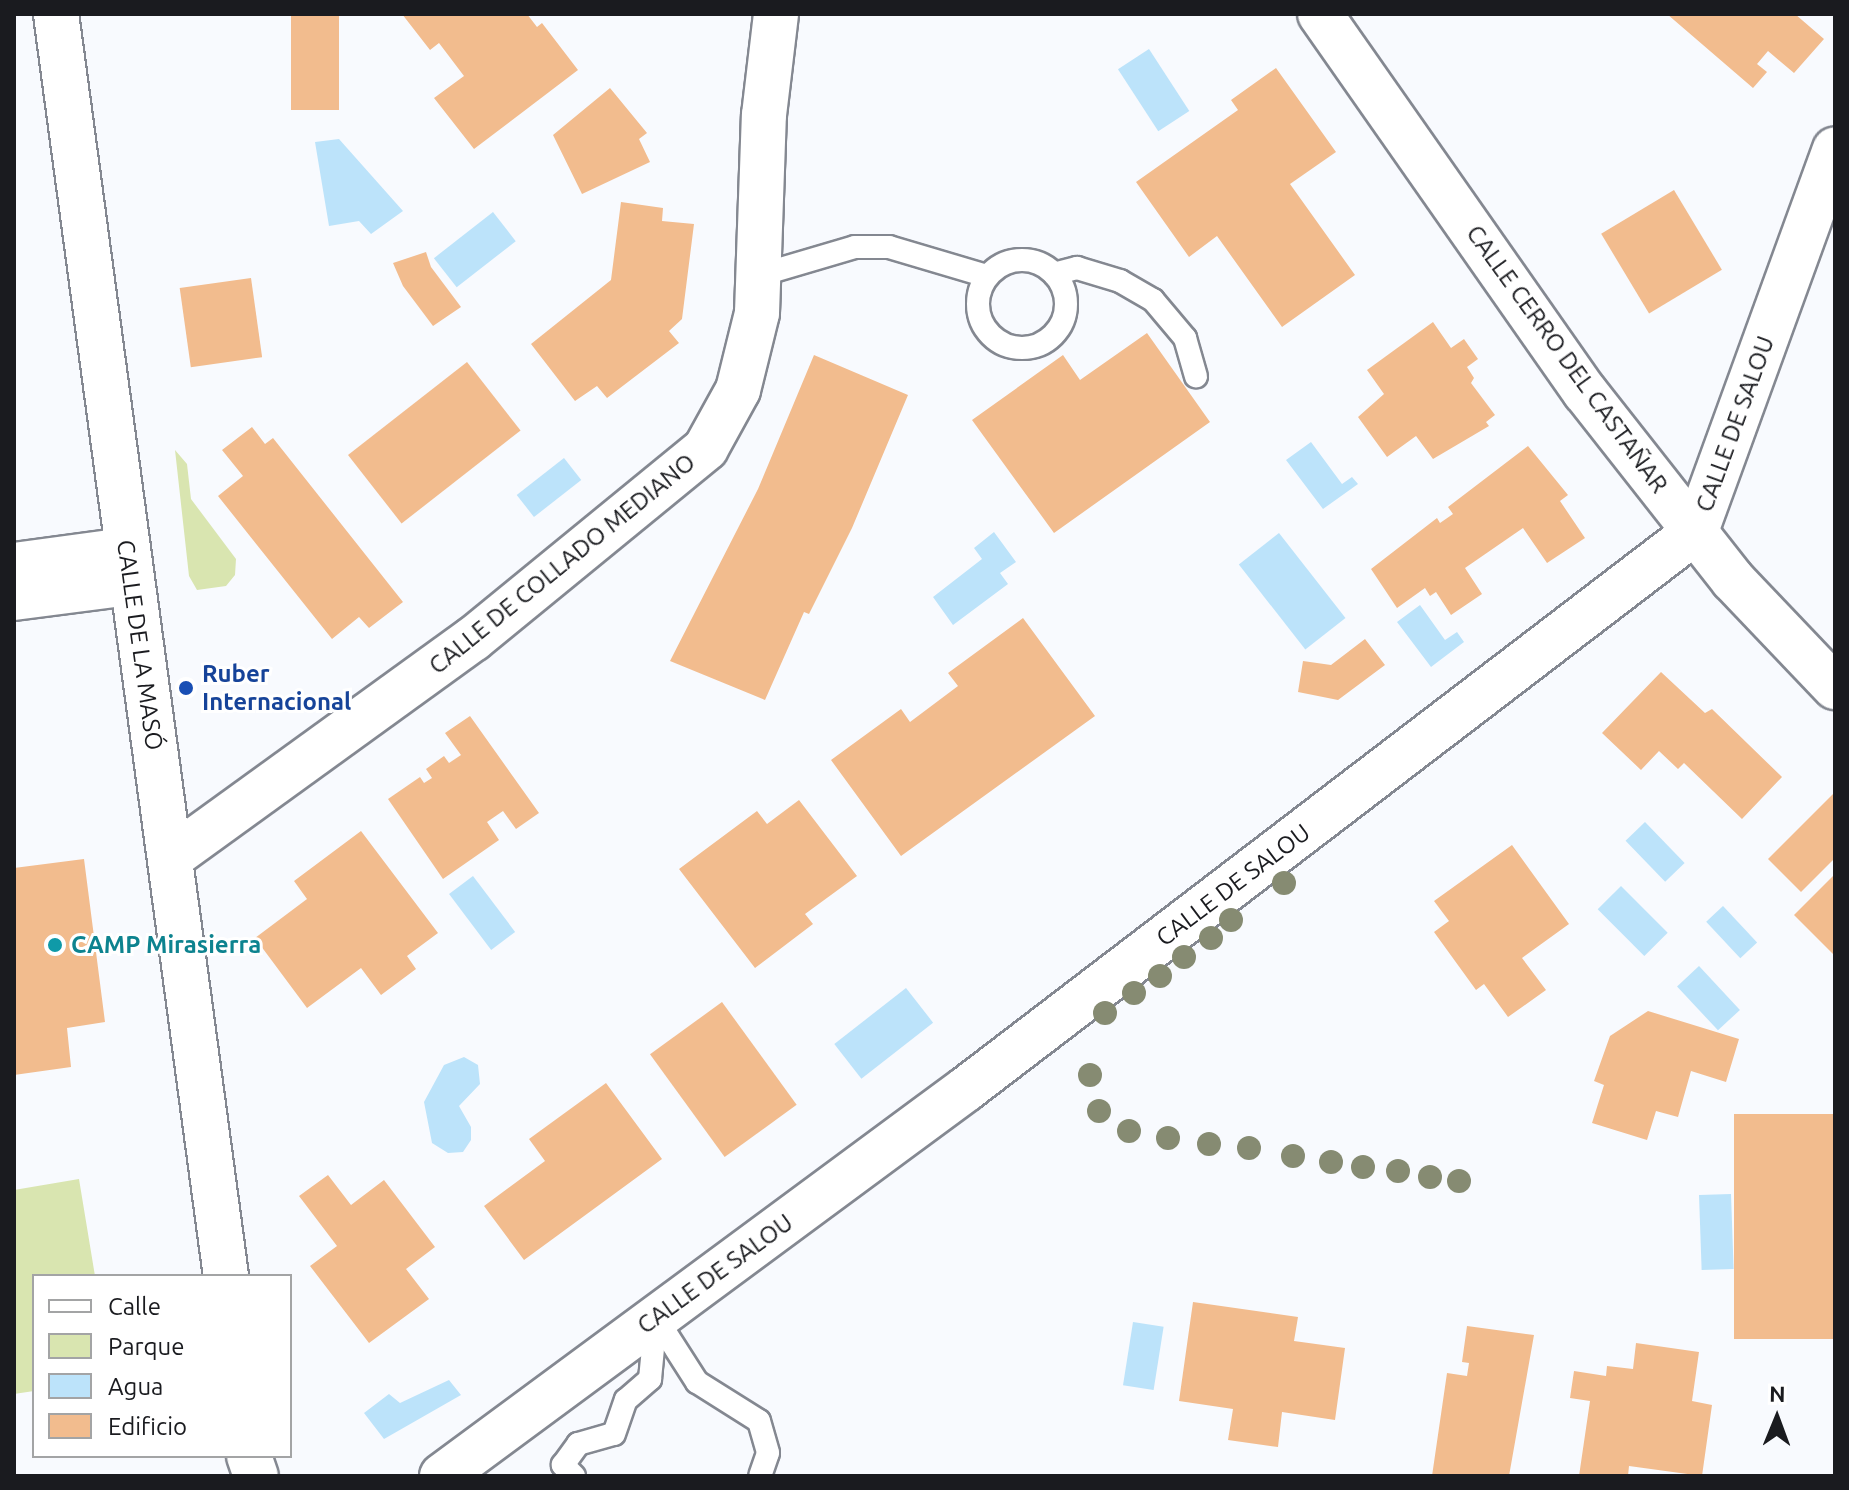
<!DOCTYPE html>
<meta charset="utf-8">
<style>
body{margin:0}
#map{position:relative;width:1849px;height:1490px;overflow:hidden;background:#f8fafe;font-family:Ubuntu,sans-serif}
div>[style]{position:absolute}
.green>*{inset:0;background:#d9e5b0}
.water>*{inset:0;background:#bce3fa;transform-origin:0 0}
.building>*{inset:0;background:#f2bc8e;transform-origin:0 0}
.roads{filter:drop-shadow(2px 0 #848891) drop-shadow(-2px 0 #848891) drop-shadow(0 2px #848891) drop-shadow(0 -2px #848891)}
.service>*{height:22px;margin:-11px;padding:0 11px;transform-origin:11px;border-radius:11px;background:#fff}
.service>.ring{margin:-11px;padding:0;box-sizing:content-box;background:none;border:22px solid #fff;border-radius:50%}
.minor>*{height:44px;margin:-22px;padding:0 22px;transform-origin:22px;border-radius:22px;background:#fff}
.tertiary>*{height:44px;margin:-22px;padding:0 22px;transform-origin:22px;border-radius:22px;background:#fff}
.trees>*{width:24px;height:24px;margin:-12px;border-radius:50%;background:#868b72}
.dots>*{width:22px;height:22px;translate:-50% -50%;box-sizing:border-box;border:4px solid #fff;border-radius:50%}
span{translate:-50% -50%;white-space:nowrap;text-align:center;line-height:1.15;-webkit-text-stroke:6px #fff;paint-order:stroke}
.street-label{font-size:24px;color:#1a1b1f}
.transit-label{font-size:24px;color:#164399;font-weight:700}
.left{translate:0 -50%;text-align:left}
.culture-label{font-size:24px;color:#0d838f;font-weight:700}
.frame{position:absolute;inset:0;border:16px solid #1a1b1f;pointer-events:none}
.legend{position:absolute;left:32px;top:1274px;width:260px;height:184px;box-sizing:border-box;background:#fff;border:2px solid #a3a4a5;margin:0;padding:10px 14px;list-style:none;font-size:24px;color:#1a1b1f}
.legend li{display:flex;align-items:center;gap:16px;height:40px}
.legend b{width:40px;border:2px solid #a3a4a5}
.north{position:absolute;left:1737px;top:1378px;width:80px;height:80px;-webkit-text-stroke:6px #fff;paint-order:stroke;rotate:1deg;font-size:22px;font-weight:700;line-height:32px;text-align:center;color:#1a1b1f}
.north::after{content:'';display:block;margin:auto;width:28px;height:36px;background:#1a1b1f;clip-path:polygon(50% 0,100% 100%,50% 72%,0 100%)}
</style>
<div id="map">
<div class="green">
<i style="clip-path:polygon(175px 450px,187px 464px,191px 499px,236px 559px,235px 575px,226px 586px,197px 590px,189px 576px)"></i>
<i style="clip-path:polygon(79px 1179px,95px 1276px,34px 1276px,34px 1391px,14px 1394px,14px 1190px)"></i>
</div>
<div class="water">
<i style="left:1149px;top:49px;width:74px;height:37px;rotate:57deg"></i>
<i style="clip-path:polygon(339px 139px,403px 211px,371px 234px,359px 221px,329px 226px,315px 142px)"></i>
<i style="left:493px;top:212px;width:37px;height:75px;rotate:52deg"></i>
<i style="clip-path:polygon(1311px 442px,1342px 484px,1352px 477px,1358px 484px,1323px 509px,1286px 460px)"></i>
<i style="left:564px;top:458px;width:28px;height:60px;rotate:52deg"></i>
<i style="clip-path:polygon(994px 532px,1016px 562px,1000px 573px,1008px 584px,953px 625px,933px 597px,982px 559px,974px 548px)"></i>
<i style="left:1279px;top:533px;width:108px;height:51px;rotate:52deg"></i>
<i style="clip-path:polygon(1420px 605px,1445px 640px,1457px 632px,1464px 642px,1431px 667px,1397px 622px)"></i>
<i style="left:1645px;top:822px;width:57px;height:27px;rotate:46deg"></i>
<i style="left:473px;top:876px;width:70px;height:30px;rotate:53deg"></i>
<i style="left:1621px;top:886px;width:66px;height:33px;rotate:45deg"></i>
<i style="left:1723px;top:906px;width:50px;height:23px;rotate:47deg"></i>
<i style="left:1699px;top:966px;width:60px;height:30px;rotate:47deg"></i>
<i style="left:906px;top:988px;width:44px;height:91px;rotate:52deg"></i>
<i style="clip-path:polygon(464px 1057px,478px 1065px,480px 1084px,459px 1106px,471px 1127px,471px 1140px,463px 1152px,448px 1153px,432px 1143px,424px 1102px,444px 1065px)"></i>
<i style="left:1731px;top:1194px;width:75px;height:32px;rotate:88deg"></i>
<i style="left:1133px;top:1322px;width:31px;height:64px;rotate:9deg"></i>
<i style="clip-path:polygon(449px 1380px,461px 1395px,384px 1439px,364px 1413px,389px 1394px,400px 1403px)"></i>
</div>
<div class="building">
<i style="left:291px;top:14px;width:48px;height:96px"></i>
<i style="clip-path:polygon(402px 14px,527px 14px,537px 27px,542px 23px,578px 70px,474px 149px,434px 98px,464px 76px,439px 43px,430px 50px)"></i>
<i style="clip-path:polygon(1667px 14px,1795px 14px,1824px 39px,1794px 73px,1768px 51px,1757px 64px,1767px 72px,1753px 88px)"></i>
<i style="clip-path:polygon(1276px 68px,1336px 152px,1290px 184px,1355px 275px,1282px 327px,1217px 236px,1189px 257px,1136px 182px,1238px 110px,1231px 100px)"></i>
<i style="clip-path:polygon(610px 88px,647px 133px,639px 139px,650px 162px,582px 194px,553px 135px)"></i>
<i style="left:1674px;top:190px;width:93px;height:85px;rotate:59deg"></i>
<i style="clip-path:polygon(621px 202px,663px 208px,662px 221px,694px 224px,682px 319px,669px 331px,679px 343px,607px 398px,597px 386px,575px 401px,531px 344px,611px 280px)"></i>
<i style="clip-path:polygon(426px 252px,431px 267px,461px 307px,433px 326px,403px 286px,393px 263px)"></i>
<i style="left:251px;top:278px;width:80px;height:72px;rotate:82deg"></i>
<i style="clip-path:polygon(1433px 322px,1451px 348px,1464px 339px,1478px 359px,1467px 367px,1474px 378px,1471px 383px,1495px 415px,1486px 422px,1489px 426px,1433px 459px,1416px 436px,1387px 457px,1358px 417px,1384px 394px,1367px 370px)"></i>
<i style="clip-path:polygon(1147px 333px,1210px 422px,1054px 533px,972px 420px,1063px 355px,1080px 380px)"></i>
<i style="clip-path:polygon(814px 355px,908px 395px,852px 528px,809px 614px,804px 612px,765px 700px,670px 661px,758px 489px)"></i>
<i style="left:467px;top:362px;width:87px;height:151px;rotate:52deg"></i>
<i style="clip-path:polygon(252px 427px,265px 444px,273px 438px,403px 602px,369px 628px,359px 617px,332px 639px,218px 496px,243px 476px,222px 450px)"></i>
<i style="clip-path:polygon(1528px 446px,1568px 495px,1560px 501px,1585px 538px,1547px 563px,1523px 528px,1465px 568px,1482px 594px,1451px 615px,1436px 592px,1430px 596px,1425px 588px,1397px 608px,1371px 569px,1437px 518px,1440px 523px,1453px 514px,1448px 507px)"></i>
<i style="clip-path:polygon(1023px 618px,1095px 716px,901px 856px,831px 760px,901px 709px,910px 722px,958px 686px,948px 673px)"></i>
<i style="clip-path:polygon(1365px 639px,1385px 665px,1338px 700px,1298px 692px,1303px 661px,1331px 665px)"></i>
<i style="clip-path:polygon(1661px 672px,1705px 713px,1712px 709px,1782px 777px,1742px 819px,1684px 763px,1678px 769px,1659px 751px,1641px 770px,1602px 733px)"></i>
<i style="clip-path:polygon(470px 716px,539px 813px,516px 829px,503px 811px,487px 822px,499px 840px,443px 879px,388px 799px,420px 777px,424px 783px,432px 778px,426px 769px,444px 756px,449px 763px,461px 755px,445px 733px)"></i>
<i style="clip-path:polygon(1835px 792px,1835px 858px,1801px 892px,1768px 859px)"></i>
<i style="clip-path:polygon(799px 800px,857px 876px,805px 914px,813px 924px,755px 968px,679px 869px,757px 811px,767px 824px)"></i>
<i style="clip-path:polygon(361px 831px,438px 933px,407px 956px,416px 969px,381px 995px,361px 968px,307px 1008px,255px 938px,307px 899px,294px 881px)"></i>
<i style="clip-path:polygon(1512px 845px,1569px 924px,1522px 958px,1546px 990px,1508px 1017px,1484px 984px,1476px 990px,1434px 932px,1449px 921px,1434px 901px)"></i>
<i style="clip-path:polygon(84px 859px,105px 1022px,67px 1028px,71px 1067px,14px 1075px,14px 868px)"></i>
<i style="clip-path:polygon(1835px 874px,1835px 956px,1794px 915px)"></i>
<i style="left:722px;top:1002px;width:127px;height:89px;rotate:54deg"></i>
<i style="clip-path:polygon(1648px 1011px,1739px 1039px,1726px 1082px,1691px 1071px,1678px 1117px,1656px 1111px,1647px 1140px,1592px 1123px,1604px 1085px,1594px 1081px,1610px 1036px)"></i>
<i style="clip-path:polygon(606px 1083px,662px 1159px,524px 1260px,484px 1206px,545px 1161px,529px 1139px)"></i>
<i style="left:1835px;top:1114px;width:225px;height:101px;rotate:90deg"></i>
<i style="clip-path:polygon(328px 1175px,351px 1205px,384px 1180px,435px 1247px,406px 1269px,429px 1299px,369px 1343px,310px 1266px,337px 1246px,299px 1196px)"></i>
<i style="clip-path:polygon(1193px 1302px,1298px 1317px,1294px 1341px,1345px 1348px,1335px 1420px,1282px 1412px,1278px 1447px,1228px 1440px,1233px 1409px,1179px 1401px)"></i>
<i style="clip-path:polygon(1467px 1326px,1534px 1335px,1509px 1476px,1432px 1476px,1447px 1373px,1467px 1376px,1469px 1363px,1462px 1362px)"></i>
<i style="clip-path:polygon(1636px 1343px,1699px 1352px,1692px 1401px,1712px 1405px,1702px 1476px,1629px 1466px,1628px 1476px,1579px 1476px,1590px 1401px,1570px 1398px,1574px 1371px,1606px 1376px,1607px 1366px,1633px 1369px)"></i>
</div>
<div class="roads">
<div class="service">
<i class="ring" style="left:978px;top:260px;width:66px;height:66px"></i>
<i style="left:1054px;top:274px;width:24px;rotate:-15deg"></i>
<i style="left:1077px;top:268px;width:45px;rotate:16.8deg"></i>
<i style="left:1120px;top:281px;width:38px;rotate:30deg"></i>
<i style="left:1153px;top:300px;width:50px;rotate:49.9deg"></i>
<i style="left:1185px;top:338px;width:40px;rotate:74deg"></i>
<i style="left:760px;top:275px;width:99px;rotate:-16.4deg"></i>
<i style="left:855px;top:247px;width:34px"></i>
<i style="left:889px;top:247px;width:102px;rotate:16.5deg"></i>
<i style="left:574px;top:1476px;width:16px;rotate:-135deg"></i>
<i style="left:563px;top:1465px;width:26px;rotate:-54deg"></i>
<i style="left:578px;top:1444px;width:37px;rotate:-16deg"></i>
<i style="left:614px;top:1434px;width:36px;rotate:-71deg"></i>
<i style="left:626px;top:1400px;width:32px;rotate:-41deg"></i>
<i style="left:650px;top:1379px;width:61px;rotate:-84.4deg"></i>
<i style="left:656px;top:1318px;width:76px;rotate:57.4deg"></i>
<i style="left:697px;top:1382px;width:73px;rotate:32.2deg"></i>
<i style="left:759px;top:1421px;width:33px;rotate:74deg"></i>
<i style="left:768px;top:1453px;width:24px;rotate:109deg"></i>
</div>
<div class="minor">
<i style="left:1320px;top:14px;width:462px;rotate:55deg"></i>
<i style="left:1585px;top:392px;width:239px;rotate:51.8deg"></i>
<i style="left:1733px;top:580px;width:148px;rotate:46.4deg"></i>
<i style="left:14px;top:565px;width:112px;rotate:-7.7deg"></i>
<i style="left:14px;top:598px;width:117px;rotate:-7.4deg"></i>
<i style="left:173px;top:856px;width:370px;rotate:-35.9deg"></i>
<i style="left:473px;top:639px;width:301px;rotate:-39.3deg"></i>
<i style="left:706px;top:448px;width:66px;rotate:-61.1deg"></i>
<i style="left:738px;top:390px;width:79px;rotate:-76.1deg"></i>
<i style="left:757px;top:313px;width:198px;rotate:-88deg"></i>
<i style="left:764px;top:115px;width:102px;rotate:-83.2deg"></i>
<i style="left:442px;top:1476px;width:651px;rotate:-36.45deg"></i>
<i style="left:966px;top:1089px;width:919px;rotate:-37.39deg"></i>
<i style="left:1696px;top:531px;width:406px;rotate:-70deg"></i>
</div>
<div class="tertiary">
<i style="left:56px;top:14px;width:1273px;rotate:82.33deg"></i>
<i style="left:249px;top:1456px;width:21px;rotate:71deg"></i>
</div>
</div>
<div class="trees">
<i style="left:1284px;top:883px"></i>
<i style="left:1231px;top:920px"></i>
<i style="left:1211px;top:938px"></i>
<i style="left:1184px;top:957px"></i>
<i style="left:1160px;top:976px"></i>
<i style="left:1134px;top:993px"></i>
<i style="left:1105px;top:1013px"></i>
<i style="left:1090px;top:1075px"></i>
<i style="left:1099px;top:1111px"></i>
<i style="left:1129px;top:1131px"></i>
<i style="left:1168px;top:1138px"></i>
<i style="left:1209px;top:1144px"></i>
<i style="left:1249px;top:1148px"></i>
<i style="left:1293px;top:1156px"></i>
<i style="left:1331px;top:1162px"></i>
<i style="left:1363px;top:1167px"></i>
<i style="left:1398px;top:1171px"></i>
<i style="left:1430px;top:1177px"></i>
<i style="left:1459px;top:1181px"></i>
</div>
<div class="dots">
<i style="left:186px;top:688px;background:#1a4fb4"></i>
<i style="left:55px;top:945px;background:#0f9aa8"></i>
</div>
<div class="street-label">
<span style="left:1567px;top:359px;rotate:54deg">CALLE CERRO DEL CASTAÑAR</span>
<span style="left:1735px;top:424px;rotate:-70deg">CALLE DE SALOU</span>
<span style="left:562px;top:564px;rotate:-39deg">CALLE DE COLLADO MEDIANO</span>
<span style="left:140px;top:645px;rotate:82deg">CALLE DE LA MASÓ</span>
<span style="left:1233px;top:885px;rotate:-37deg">CALLE DE SALOU</span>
<span style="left:715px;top:1274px;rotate:-36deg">CALLE DE SALOU</span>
</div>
<div class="transit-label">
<span class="left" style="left:202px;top:688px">Ruber<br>Internacional</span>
</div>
<div class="culture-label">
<span class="left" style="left:71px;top:945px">CAMP Mirasierra</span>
</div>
<div class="frame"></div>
<ul class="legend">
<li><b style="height:10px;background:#fff"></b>Calle</li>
<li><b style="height:22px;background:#d9e5b0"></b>Parque</li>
<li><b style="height:22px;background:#bce3fa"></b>Agua</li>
<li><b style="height:22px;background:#f2bc8e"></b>Edificio</li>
</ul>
<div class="north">N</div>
</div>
